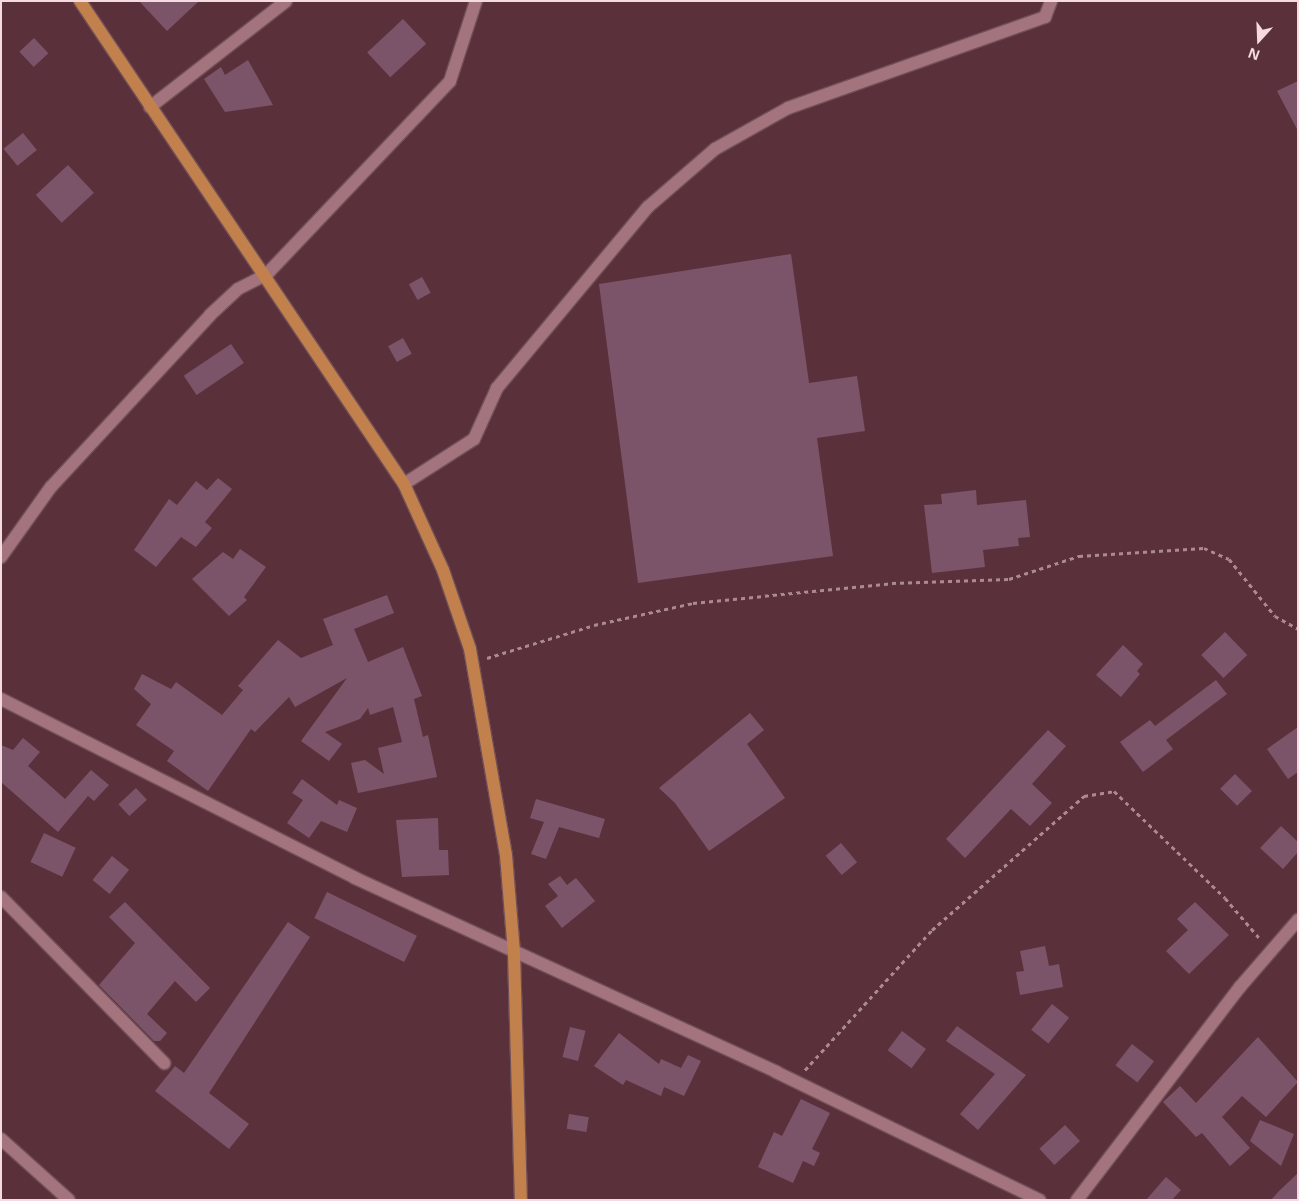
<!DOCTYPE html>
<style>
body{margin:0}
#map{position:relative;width:1299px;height:1201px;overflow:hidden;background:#5a313b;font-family:"Open Sans",sans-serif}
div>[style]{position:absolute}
.building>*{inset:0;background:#7b5469;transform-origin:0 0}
.path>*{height:3px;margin-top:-1.5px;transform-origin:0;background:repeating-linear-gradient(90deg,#ab8a91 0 4px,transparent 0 8px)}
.roads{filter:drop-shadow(1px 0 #714f57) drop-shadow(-1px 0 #714f57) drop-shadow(0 1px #714f57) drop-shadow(0 -1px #714f57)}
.minor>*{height:12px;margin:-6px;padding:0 6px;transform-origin:6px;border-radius:6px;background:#a3747d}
.major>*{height:12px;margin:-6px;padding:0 6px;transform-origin:6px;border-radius:6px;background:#c1804c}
span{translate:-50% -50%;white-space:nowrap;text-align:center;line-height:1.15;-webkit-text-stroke:5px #5a313b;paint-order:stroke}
.frame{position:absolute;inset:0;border:2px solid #f5dbdf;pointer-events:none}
.north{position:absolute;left:1234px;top:15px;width:50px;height:50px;-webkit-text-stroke:4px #5a313b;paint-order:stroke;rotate:200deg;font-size:14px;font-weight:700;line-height:20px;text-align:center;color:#f5dbdf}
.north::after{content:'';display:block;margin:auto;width:18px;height:22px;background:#f5dbdf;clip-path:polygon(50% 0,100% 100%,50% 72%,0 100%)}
</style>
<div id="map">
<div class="building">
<i style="clip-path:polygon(139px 1px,199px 1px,167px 31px)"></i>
<i style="left:403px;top:19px;width:34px;height:49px;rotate:47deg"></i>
<i style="left:34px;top:38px;width:21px;height:20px;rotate:47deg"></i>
<i style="clip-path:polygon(248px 60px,273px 105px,225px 112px,204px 79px,221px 67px,225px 75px)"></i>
<i style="clip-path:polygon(1298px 81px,1298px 131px,1277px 91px)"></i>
<i style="left:23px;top:133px;width:22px;height:25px;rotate:51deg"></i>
<i style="left:68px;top:165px;width:38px;height:44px;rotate:47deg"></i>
<i style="clip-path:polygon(791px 254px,809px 383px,857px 376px,865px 431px,817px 438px,833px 556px,638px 583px,599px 284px)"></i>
<i style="left:422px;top:277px;width:18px;height:15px;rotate:61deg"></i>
<i style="left:403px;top:338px;width:18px;height:17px;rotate:61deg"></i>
<i style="left:231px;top:344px;width:23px;height:57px;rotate:56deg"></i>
<i style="clip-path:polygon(218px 478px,232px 489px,205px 522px,212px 528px,196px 547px,181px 537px,156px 567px,134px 550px,169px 499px,177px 505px,196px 481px,207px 490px)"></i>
<i style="clip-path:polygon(976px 490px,977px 505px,1026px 500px,1030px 537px,1018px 538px,1019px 546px,983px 550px,985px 567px,932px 573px,924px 505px,942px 504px,941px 494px)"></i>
<i style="clip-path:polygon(240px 549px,266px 567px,244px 597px,247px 600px,229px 616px,192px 579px,223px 552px,233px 559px)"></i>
<i style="clip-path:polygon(387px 595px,394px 613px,354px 629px,368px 662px,403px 647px,422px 696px,414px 699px,423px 737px,428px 735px,437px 777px,358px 793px,351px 763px,365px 760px,384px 774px,378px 748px,402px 742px,393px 707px,370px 715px,368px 708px,360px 719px,325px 732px,342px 744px,329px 761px,301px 741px,347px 678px,295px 707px,289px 697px,255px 732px,251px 729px,208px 791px,167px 761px,174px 751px,136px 725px,151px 704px,134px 689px,142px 674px,171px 689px,176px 682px,222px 715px,243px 690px,238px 686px,278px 640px,301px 658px,333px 645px,323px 619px)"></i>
<i style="left:1225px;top:632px;width:32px;height:33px;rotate:46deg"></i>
<i style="clip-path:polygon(1123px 645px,1143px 664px,1137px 671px,1140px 674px,1121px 697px,1096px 675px)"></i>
<i style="clip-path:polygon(1216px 680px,1227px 694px,1166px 740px,1173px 749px,1143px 772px,1120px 742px,1150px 720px,1155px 726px)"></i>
<i style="clip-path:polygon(750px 713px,764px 730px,747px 744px,785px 798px,709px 851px,675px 803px,659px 788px)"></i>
<i style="clip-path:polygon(1298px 727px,1298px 772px,1288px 779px,1267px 749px)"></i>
<i style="clip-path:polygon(1048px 730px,1066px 746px,1032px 784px,1052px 803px,1030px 826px,1011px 809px,965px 858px,946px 839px)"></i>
<i style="clip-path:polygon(23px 738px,40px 752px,28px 766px,65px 799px,91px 770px,109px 785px,94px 801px,88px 796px,58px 832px,1px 782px,1px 745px,13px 750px)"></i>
<i style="left:1235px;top:774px;width:24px;height:21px;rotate:45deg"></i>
<i style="clip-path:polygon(302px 779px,337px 805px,339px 800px,357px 808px,347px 832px,321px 821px,309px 838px,287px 823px,303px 800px,292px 793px)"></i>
<i style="left:136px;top:788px;width:16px;height:24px;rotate:47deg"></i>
<i style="clip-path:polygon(536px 799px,605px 819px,599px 838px,559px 827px,546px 859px,531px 854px,544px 822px,530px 818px)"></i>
<i style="clip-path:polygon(438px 818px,439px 850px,448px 850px,449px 875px,402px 877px,396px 820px)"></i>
<i style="clip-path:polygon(1281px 826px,1298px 842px,1298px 852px,1283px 869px,1260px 848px)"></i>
<i style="left:44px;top:833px;width:35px;height:32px;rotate:25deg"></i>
<i style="left:841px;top:843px;width:25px;height:20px;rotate:50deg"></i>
<i style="left:112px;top:856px;width:22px;height:31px;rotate:39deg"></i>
<i style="clip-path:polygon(560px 876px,567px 885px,576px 878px,595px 901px,562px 928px,545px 906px,558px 896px,548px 884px)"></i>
<i style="left:327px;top:892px;width:100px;height:29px;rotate:26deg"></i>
<i style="clip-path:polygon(125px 902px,210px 988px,196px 1002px,175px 981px,147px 1014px,167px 1033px,160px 1041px,154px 1041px,99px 985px,135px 943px,109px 917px)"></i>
<i style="clip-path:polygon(1195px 902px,1229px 935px,1189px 974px,1166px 951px,1188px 930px,1177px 919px)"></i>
<i style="clip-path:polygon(288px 922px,310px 937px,209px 1093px,249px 1124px,229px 1149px,155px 1091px,175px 1066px,184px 1073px)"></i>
<i style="clip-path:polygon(1045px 946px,1049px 966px,1059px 964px,1063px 987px,1020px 995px,1016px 972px,1024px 971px,1020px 951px)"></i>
<i style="left:1052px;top:1004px;width:22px;height:33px;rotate:39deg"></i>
<i style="clip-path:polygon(957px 1026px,1026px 1075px,978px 1130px,960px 1114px,995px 1074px,946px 1041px)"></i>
<i style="left:570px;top:1027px;width:16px;height:31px;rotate:14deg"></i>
<i style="left:902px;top:1031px;width:30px;height:24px;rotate:37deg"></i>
<i style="clip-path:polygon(619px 1033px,659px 1064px,661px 1059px,681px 1068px,688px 1055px,701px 1061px,684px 1096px,664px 1087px,661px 1096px,626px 1080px,623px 1085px,594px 1066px)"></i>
<i style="clip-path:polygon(1258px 1037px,1298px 1082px,1266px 1117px,1242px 1096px,1222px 1117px,1250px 1148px,1230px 1166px,1202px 1133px,1196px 1137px,1163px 1102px,1180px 1086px,1196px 1103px)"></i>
<i style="left:1132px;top:1044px;width:28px;height:27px;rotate:38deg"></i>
<i style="clip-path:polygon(801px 1099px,830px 1113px,812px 1149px,820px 1153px,814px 1166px,803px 1161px,793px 1183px,758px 1167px,774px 1132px,782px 1136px)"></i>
<i style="left:569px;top:1114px;width:20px;height:15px;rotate:9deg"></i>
<i style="clip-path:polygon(1260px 1120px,1294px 1134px,1281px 1166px,1250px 1141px)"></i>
<i style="left:1065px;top:1125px;width:22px;height:35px;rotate:47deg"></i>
<i style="clip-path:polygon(1298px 1173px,1298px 1200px,1271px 1200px,1279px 1191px)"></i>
<i style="clip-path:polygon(1166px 1177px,1181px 1190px,1172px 1200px,1146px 1200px)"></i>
</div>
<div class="path">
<i style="left:487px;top:658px;width:112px;rotate:-17.1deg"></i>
<i style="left:594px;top:625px;width:101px;rotate:-12.5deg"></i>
<i style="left:693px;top:603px;width:200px;rotate:-5.7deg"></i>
<i style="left:892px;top:583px;width:117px;rotate:-2deg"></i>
<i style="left:1009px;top:579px;width:74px;rotate:-18.2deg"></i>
<i style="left:1079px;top:556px;width:125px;rotate:-3.7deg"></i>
<i style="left:1204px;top:548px;width:27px;rotate:24deg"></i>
<i style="left:1229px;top:559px;width:73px;rotate:51.1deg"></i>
<i style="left:1275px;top:616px;width:26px;rotate:29deg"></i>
<i style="left:805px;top:1070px;width:189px;rotate:-47.8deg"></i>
<i style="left:932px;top:930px;width:203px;rotate:-41.4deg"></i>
<i style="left:1084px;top:796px;width:30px;rotate:-9deg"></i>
<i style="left:1114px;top:791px;width:154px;rotate:43.9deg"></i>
<i style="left:1225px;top:898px;width:55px;rotate:49.4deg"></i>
</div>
<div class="roads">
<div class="minor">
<i style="left:150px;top:107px;width:172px;rotate:-37.9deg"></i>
<i style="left:404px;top:484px;width:83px;rotate:-32.7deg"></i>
<i style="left:474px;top:439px;width:56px;rotate:-65.7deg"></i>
<i style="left:497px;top:388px;width:236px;rotate:-50.2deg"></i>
<i style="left:648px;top:207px;width:89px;rotate:-40.9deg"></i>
<i style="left:715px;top:149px;width:84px;rotate:-29.3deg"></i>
<i style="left:788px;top:108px;width:273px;rotate:-19.5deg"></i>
<i style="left:1045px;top:17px;width:17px;rotate:-69deg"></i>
<i style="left:1px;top:557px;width:86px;rotate:-54.5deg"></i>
<i style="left:51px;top:487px;width:234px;rotate:-47.2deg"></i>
<i style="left:210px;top:315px;width:38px;rotate:-43deg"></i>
<i style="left:238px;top:289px;width:33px;rotate:-27deg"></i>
<i style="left:267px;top:274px;width:266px;rotate:-46.5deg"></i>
<i style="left:450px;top:81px;width:84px;rotate:-72deg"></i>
<i style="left:1px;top:699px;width:397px;rotate:26.8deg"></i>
<i style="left:355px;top:878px;width:464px;rotate:24.7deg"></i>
<i style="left:776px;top:1072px;width:293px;rotate:25.9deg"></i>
<i style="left:1px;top:897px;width:233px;rotate:45.5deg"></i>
<i style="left:1px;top:1139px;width:91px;rotate:41.9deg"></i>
<i style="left:1077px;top:1200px;width:268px;rotate:-52.6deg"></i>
<i style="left:1240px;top:987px;width:89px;rotate:-49.1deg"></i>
</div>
<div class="major">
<i style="left:80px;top:1px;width:582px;rotate:56.15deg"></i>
<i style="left:404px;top:484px;width:94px;rotate:65.6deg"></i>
<i style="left:443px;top:570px;width:83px;rotate:71.1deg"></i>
<i style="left:470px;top:649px;width:209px;rotate:80.1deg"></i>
<i style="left:506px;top:855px;width:98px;rotate:85.3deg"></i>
<i style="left:514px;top:953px;width:247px;rotate:88.4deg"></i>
</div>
</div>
<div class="frame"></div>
<div class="north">N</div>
</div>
